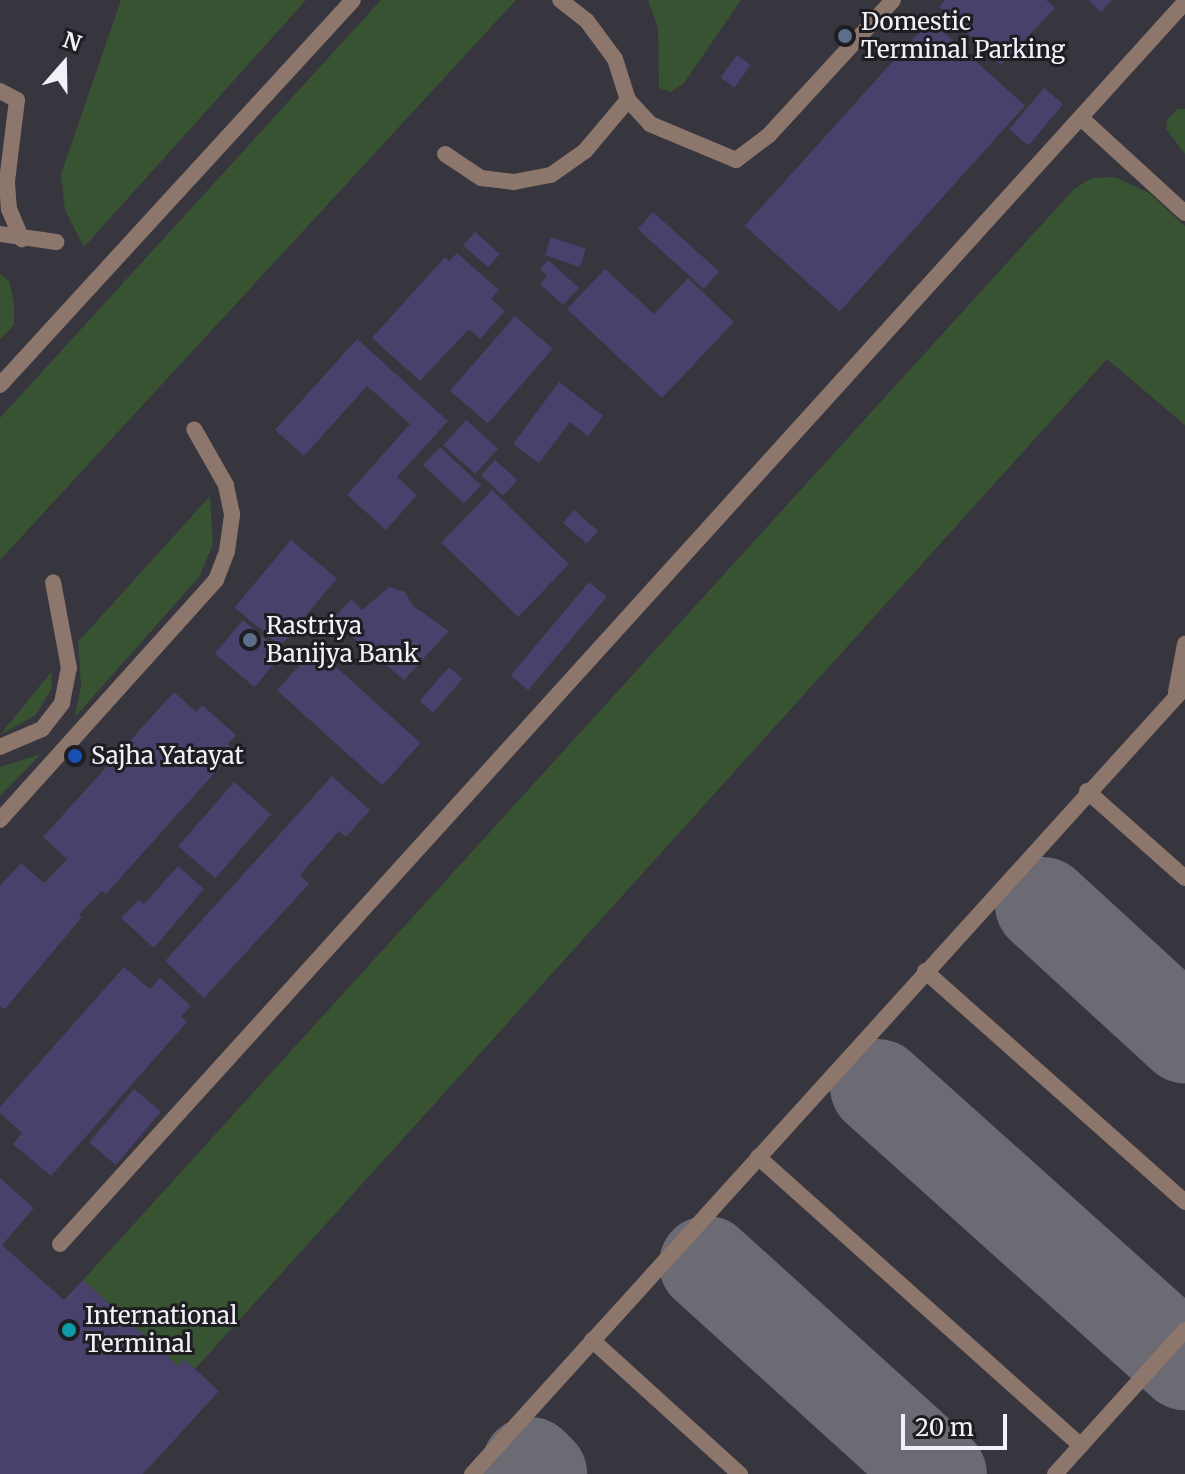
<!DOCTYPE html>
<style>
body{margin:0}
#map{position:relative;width:1185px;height:1474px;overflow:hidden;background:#37353e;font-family:Merriweather,serif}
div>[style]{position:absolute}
.green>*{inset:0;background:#375332}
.taxiway>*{height:96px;margin:-48px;padding:0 48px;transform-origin:48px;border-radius:48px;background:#6c6a72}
.building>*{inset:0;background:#49406b;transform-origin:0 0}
.lane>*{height:16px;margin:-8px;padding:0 8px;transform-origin:8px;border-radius:8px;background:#8d766c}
.street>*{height:16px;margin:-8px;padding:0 8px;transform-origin:8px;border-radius:8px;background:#8d766c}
.dots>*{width:22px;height:22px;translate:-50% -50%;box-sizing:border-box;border:4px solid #1e1d22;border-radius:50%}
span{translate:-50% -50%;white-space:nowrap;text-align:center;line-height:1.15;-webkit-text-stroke:6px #1e1d22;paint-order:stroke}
.poi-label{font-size:24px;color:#f2f1f7}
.left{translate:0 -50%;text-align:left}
.north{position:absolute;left:24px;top:24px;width:80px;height:80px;-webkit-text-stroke:6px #1e1d22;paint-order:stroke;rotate:20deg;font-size:22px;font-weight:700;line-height:32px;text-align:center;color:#f2f1f7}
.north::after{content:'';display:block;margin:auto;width:28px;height:36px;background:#f2f1f7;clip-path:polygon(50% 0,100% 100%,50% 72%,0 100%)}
.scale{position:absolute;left:901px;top:1414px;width:106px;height:36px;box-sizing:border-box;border:4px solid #f2f1f7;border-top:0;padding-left:10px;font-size:24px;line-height:28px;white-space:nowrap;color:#f2f1f7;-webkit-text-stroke:6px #1e1d22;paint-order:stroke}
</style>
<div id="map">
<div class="green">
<i style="clip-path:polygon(121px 0,306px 0,84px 247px,65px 210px,61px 174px)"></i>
<i style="clip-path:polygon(381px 0,516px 0,0 560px,0 418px)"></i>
<i style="clip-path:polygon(648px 0,741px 0,684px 83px,671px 92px,659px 88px,658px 28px)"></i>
<i style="clip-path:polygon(1177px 109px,1185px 109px,1185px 154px,1166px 129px,1167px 120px)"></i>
<i style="clip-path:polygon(1115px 177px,1149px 193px,1185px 226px,1185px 425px,1107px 359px,195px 1369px,185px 1360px,178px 1366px,83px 1280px,1074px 189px,1092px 178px)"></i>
<i style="clip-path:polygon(0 274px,9px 281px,14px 304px,14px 325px,0 340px)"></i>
<i style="clip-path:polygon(210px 496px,213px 544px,199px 577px,75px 717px,81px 685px,78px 642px)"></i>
<i style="clip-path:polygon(52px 671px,51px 689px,36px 715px,0 735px)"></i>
<i style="clip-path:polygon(41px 754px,0 796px,0 767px)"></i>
</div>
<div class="taxiway">
<i style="left:1043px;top:905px;width:193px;rotate:42.5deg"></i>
<i style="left:878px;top:1087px;width:412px;rotate:41.9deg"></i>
<i style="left:707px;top:1264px;width:313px;rotate:42.2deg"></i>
<i style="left:530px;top:1465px;width:13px;rotate:45deg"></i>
</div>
<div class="building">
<i style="clip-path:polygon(945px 0,1046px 0,1055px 8px,1001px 65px,939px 7px)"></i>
<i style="clip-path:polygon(1088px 0,1112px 0,1101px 12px)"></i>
<i style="left:930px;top:20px;width:128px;height:277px;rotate:42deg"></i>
<i style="left:737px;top:55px;width:17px;height:28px;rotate:36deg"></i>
<i style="left:1044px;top:88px;width:25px;height:54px;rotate:40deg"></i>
<i style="left:653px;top:212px;width:89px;height:23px;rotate:42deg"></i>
<i style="left:475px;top:232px;width:33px;height:18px;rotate:41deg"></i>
<i style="left:551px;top:237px;width:37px;height:19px;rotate:19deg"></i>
<i style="clip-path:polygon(457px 253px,499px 290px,491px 299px,505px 311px,480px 339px,469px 329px,420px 381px,372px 338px,445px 257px,449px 261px)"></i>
<i style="clip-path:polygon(548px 260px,579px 288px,563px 305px,540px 284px,547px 276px,540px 270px)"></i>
<i style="clip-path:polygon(605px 269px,654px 314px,688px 278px,734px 322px,662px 398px,567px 309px)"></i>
<i style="left:515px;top:316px;width:50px;height:99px;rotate:41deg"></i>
<i style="clip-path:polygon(357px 339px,448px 421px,397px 477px,417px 495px,386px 530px,347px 495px,410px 424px,367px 386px,304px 456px,275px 430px)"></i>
<i style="clip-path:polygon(559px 382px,603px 416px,588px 436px,570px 422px,539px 463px,513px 444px)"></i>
<i style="left:466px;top:420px;width:43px;height:34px;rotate:42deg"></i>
<i style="left:440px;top:447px;width:56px;height:25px;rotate:43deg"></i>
<i style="left:495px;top:460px;width:30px;height:21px;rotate:42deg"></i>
<i style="left:492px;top:490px;width:107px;height:73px;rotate:44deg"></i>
<i style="left:574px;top:510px;width:32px;height:17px;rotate:41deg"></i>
<i style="left:291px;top:540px;width:60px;height:88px;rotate:40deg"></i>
<i style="left:589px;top:582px;width:23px;height:122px;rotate:40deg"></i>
<i style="clip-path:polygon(389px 587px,405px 592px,413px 606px,449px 631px,404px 680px,332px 620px,351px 599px,362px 610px)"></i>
<i style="left:243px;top:620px;width:52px;height:44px;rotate:40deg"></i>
<i style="left:315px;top:648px;width:142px;height:57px;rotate:42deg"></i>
<i style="left:449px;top:667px;width:18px;height:45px;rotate:41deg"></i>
<i style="clip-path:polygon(174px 692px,196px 712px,202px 705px,236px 735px,228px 744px,235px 750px,106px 894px,102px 891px,79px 914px,82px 917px,5px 1009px,0 1007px,0 886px,21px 863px,44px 883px,67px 859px,43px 837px)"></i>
<i style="clip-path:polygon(332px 776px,370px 810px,346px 837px,339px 831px,300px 875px,309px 884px,204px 998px,165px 961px)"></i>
<i style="left:234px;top:782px;width:49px;height:85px;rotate:41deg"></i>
<i style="clip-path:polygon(178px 866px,204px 889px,154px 948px,121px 918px,138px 900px,144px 904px)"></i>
<i style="clip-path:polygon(124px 967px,150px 989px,160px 978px,191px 1006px,181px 1017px,187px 1022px,51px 1176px,13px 1144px,22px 1133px,0 1113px,0 1107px)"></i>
<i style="left:134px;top:1089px;width:35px;height:70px;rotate:40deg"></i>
<i style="clip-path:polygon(0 1178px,34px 1208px,2px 1245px,64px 1300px,83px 1280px,178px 1366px,185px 1360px,219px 1391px,143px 1474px,0 1474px)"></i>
</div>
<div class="lane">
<i style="left:0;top:91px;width:19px;rotate:28deg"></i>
<i style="left:17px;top:100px;width:83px;rotate:97deg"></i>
<i style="left:7px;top:182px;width:27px;rotate:86deg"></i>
<i style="left:9px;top:209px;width:33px;rotate:67deg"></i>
<i style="left:628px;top:100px;width:33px;rotate:47deg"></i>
<i style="left:650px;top:124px;width:93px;rotate:22.7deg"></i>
<i style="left:736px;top:160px;width:41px;rotate:-37.1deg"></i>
<i style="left:769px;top:135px;width:183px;rotate:-47.4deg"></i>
<i style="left:1081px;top:118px;width:141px;rotate:42.4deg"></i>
<i style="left:445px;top:154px;width:43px;rotate:33.7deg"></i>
<i style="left:481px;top:178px;width:33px;rotate:7deg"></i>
<i style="left:514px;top:182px;width:38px;rotate:-11deg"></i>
<i style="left:551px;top:175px;width:42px;rotate:-35.2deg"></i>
<i style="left:585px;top:151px;width:67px;rotate:-49.9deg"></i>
<i style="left:628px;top:100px;width:43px;rotate:-107.6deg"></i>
<i style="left:615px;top:59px;width:47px;rotate:-126.4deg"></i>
<i style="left:587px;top:21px;width:34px;rotate:-142deg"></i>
<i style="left:0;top:234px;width:57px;rotate:8.1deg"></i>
<i style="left:1176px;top:692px;width:49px;rotate:-79.4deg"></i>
<i style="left:0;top:747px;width:46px;rotate:-23.2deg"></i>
<i style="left:42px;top:729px;width:33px;rotate:-52deg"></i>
<i style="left:62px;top:703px;width:36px;rotate:-79deg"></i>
<i style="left:69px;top:668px;width:87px;rotate:-100.5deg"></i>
<i style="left:1087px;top:791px;width:131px;rotate:41.6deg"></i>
<i style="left:0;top:820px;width:323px;rotate:-48deg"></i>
<i style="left:216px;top:580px;width:31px;rotate:-69deg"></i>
<i style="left:227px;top:551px;width:37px;rotate:-82deg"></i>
<i style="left:232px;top:514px;width:30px;rotate:-102deg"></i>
<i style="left:226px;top:485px;width:64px;rotate:-119.7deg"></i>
<i style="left:925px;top:971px;width:348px;rotate:41.6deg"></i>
<i style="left:758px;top:1157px;width:433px;rotate:41.8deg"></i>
<i style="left:60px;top:1244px;width:1676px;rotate:-47.83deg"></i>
<i style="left:592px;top:1340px;width:200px;rotate:42.2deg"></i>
<i style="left:472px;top:1474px;width:1062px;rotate:-47.82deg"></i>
<i style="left:1055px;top:1474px;width:194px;rotate:-47.9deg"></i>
</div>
<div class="street">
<i style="left:0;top:385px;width:522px;rotate:-47.48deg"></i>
</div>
<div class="dots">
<i style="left:845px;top:36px;background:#5c6f8a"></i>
<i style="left:250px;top:640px;background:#5c6f8a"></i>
<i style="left:75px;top:756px;background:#1a4fb4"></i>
<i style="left:69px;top:1330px;background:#0f9aa8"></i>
</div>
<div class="poi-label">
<span class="left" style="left:861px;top:36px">Domestic<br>Terminal Parking</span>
<span class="left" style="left:266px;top:640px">Rastriya<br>Banijya Bank</span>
<span class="left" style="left:91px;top:756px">Sajha Yatayat</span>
<span class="left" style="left:85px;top:1330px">International<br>Terminal</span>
</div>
<div class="north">N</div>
<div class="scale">20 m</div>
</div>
